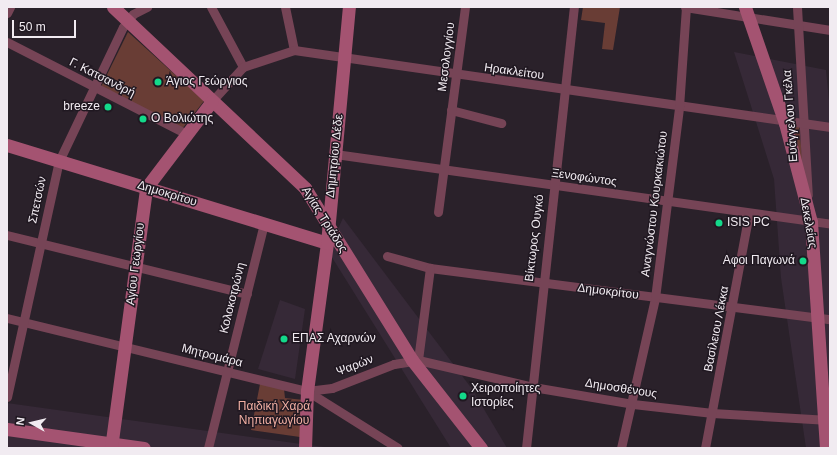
<!DOCTYPE html>
<meta charset="utf-8">
<style>
body{margin:0}
#map{position:relative;width:837px;height:455px;overflow:hidden;background:#2a212a;font-family:Arial,sans-serif}
div>[style]{position:absolute}
.built>*{inset:0;background:#362937}
.green>*{inset:0;background:#693d35}
.street>*{height:9px;margin:-4.5px;padding:0 4.5px;transform-origin:4.5px;border-radius:4.5px;background:#764456}
.secondary>*{height:13px;margin:-6.5px;padding:0 6.5px;transform-origin:6.5px;border-radius:6.5px;background:#a45371}
.dots>*{width:11px;height:11px;translate:-50% -50%;box-sizing:border-box;border:2px solid #201821;border-radius:50%}
span{translate:-50% -50%;white-space:nowrap;text-align:center;line-height:1.15;-webkit-text-stroke:3px #201821;paint-order:stroke}
.street-label{font-size:12px;color:#f1ebf1}
.poi-label{font-size:12px;color:#f1ebf1}
.left{translate:0 -50%;text-align:left}
.right{translate:-100% -50%;text-align:right}
.park-label{font-size:12px;color:#f1afa3}
.frame{position:absolute;inset:0;border:8px solid #f1ebf1;pointer-events:none}
.north{position:absolute;left:12px;top:403px;width:40px;height:40px;-webkit-text-stroke:3px #201821;paint-order:stroke;rotate:278deg;font-size:11px;font-weight:700;line-height:16px;text-align:center;color:#f1ebf1}
.north::after{content:'';display:block;margin:auto;width:14px;height:18px;background:#f1ebf1;clip-path:polygon(50% 0,100% 100%,50% 72%,0 100%)}
.scale{position:absolute;left:12px;top:20px;width:64px;height:18px;box-sizing:border-box;border:2px solid #f1ebf1;border-top:0;padding-left:5px;font-size:12px;line-height:14px;white-space:nowrap;color:#f1ebf1;-webkit-text-stroke:3px #201821;paint-order:stroke}
</style>
<div id="map">
<div class="built">
<i style="clip-path:polygon(734px 52px,826px 70px,830px 111px,830px 448px,806px 448px,781px 278px,774px 179px)"></i>
<i style="clip-path:polygon(343px 218px,472px 389px,507px 448px,451px 448px,328px 251px)"></i>
<i style="clip-path:polygon(280px 300px,305px 309px,295px 379px,258px 369px)"></i>
<i style="clip-path:polygon(7px 403px,294px 443px,332px 448px,7px 448px)"></i>
</div>
<div class="green">
<i style="clip-path:polygon(583px 7px,620px 7px,613px 50px,602px 49px,605px 23px,581px 20px)"></i>
<i style="clip-path:polygon(128px 32px,204px 101px,178px 134px,98px 93px)"></i>
<i style="clip-path:polygon(788px 124px,799px 126px,805px 185px)"></i>
<i style="clip-path:polygon(260px 384px,284px 389px,285px 398px,304px 400px,300px 437px,251px 430px)"></i>
</div>
<div class="street">
<i style="left:211px;top:7px;width:68px;rotate:61.9deg"></i>
<i style="left:285px;top:7px;width:44px;rotate:78.2deg"></i>
<i style="left:685px;top:7px;width:147px;rotate:9deg"></i>
<i style="left:797px;top:7px;width:188px;rotate:86.7deg"></i>
<i style="left:7px;top:13px;width:7px;rotate:-63deg"></i>
<i style="left:7px;top:42px;width:202px;rotate:27.1deg"></i>
<i style="left:212px;top:101px;width:46px;rotate:-47.6deg"></i>
<i style="left:243px;top:67px;width:54px;rotate:-18.4deg"></i>
<i style="left:294px;top:50px;width:542px;rotate:8.17deg"></i>
<i style="left:451px;top:110px;width:52px;rotate:14.6deg"></i>
<i style="left:335px;top:154px;width:500px;rotate:8deg"></i>
<i style="left:438px;top:212px;width:207px;rotate:-82.5deg"></i>
<i style="left:7px;top:235px;width:247px;rotate:13.8deg"></i>
<i style="left:387px;top:256px;width:45px;rotate:15.6deg"></i>
<i style="left:430px;top:268px;width:403px;rotate:7.3deg"></i>
<i style="left:7px;top:318px;width:309px;rotate:13.7deg"></i>
<i style="left:307px;top:391px;width:107px;rotate:32.1deg"></i>
<i style="left:418px;top:360px;width:93px;rotate:-82.6deg"></i>
<i style="left:307px;top:391px;width:25px;rotate:-7deg"></i>
<i style="left:332px;top:388px;width:66px;rotate:-21.2deg"></i>
<i style="left:394px;top:364px;width:24px;rotate:-9deg"></i>
<i style="left:418px;top:360px;width:118px;rotate:13.2deg"></i>
<i style="left:533px;top:387px;width:101px;rotate:9.6deg"></i>
<i style="left:633px;top:404px;width:80px;rotate:6.5deg"></i>
<i style="left:712px;top:413px;width:117px;rotate:3.4deg"></i>
<i style="left:7px;top:397px;width:242px;rotate:-77.6deg"></i>
<i style="left:59px;top:161px;width:148px;rotate:-64.5deg"></i>
<i style="left:123px;top:27px;width:16px;rotate:-52deg"></i>
<i style="left:133px;top:14px;width:16px;rotate:-27deg"></i>
<i style="left:208px;top:448px;width:231px;rotate:-76deg"></i>
<i style="left:526px;top:448px;width:444px;rotate:-83.8deg"></i>
<i style="left:621px;top:448px;width:154px;rotate:-77.2deg"></i>
<i style="left:655px;top:298px;width:193px;rotate:-82.8deg"></i>
<i style="left:679px;top:107px;width:100px;rotate:-86deg"></i>
<i style="left:705px;top:448px;width:239px;rotate:-79.4deg"></i>
</div>
<div class="secondary">
<i style="left:113px;top:7px;width:264px;rotate:43.3deg"></i>
<i style="left:305px;top:188px;width:203px;rotate:58.1deg"></i>
<i style="left:412px;top:360px;width:112px;rotate:51.9deg"></i>
<i style="left:745px;top:7px;width:123px;rotate:71deg"></i>
<i style="left:785px;top:123px;width:102px;rotate:75.3deg"></i>
<i style="left:811px;top:222px;width:226px;rotate:86.2deg"></i>
<i style="left:7px;top:145px;width:335px;rotate:17deg"></i>
<i style="left:7px;top:429px;width:138px;rotate:7.9deg"></i>
<i style="left:111px;top:448px;width:262px;rotate:-82.3deg"></i>
<i style="left:146px;top:188px;width:109px;rotate:-52.8deg"></i>
<i style="left:305px;top:448px;width:57px;rotate:-88deg"></i>
<i style="left:307px;top:391px;width:149px;rotate:-82.3deg"></i>
<i style="left:327px;top:243px;width:237px;rotate:-84.7deg"></i>
</div>
<div class="dots">
<i style="left:158px;top:82px;background:#13d98a"></i>
<i style="left:108px;top:107px;background:#13d98a"></i>
<i style="left:143px;top:119px;background:#13d98a"></i>
<i style="left:719px;top:223px;background:#13d98a"></i>
<i style="left:803px;top:261px;background:#13d98a"></i>
<i style="left:284px;top:339px;background:#13d98a"></i>
<i style="left:463px;top:396px;background:#13d98a"></i>
</div>
<div class="street-label">
<span style="left:447px;top:57px;rotate:-83deg">Μεσολογγίου</span>
<span style="left:514px;top:72px;rotate:8deg">Ηρακλείτου</span>
<span style="left:102px;top:78px;rotate:27deg">Γ. Κατσανδρή</span>
<span style="left:791px;top:116px;rotate:-94deg">Ευάγγελου Γκέλα</span>
<span style="left:335px;top:156px;rotate:-84deg">Δημητρίου Δέδε</span>
<span style="left:584px;top:178px;rotate:8deg">Ξενοφώντος</span>
<span style="left:167px;top:194px;rotate:17deg">Δημοκρίτου</span>
<span style="left:38px;top:200px;rotate:-78deg">Σπετσών</span>
<span style="left:655px;top:204px;rotate:-83deg">Αναγνώστου Κουρκακιώτου</span>
<span style="left:324px;top:220px;rotate:58deg">Αγίας Τριάδος</span>
<span style="left:808px;top:223px;rotate:80deg">Δεκελείας</span>
<span style="left:535px;top:238px;rotate:-83deg">Βίκτωρος Ουγκό</span>
<span style="left:136px;top:264px;rotate:-83deg">Αγίου Γεωργίου</span>
<span style="left:608px;top:292px;rotate:7deg">Δημοκρίτου</span>
<span style="left:233px;top:298px;rotate:-76deg">Κολοκοτρώνη</span>
<span style="left:717px;top:329px;rotate:-79deg">Βασίλειου Λέκκα</span>
<span style="left:212px;top:356px;rotate:14deg">Μητρομάρα</span>
<span style="left:355px;top:366px;rotate:-21deg">Ψαρών</span>
<span style="left:621px;top:389px;rotate:9deg">Δημοσθένους</span>
</div>
<div class="poi-label">
<span class="left" style="left:166px;top:82px">Άγιος Γεώργιος</span>
<span class="right" style="left:100px;top:107px">breeze</span>
<span class="left" style="left:151px;top:119px">Ο Βολιώτης</span>
<span class="left" style="left:727px;top:223px">ISIS PC</span>
<span class="right" style="left:795px;top:261px">Αφοι Παγωνά</span>
<span class="left" style="left:292px;top:339px">ΕΠΑΣ Αχαρνών</span>
<span class="left" style="left:471px;top:396px">Χειροποίητες<br>Ιστορίες</span>
</div>
<div class="park-label">
<span style="left:274px;top:414px">Παιδική Χαρά<br>Νηπιαγωγίου</span>
</div>
<div class="frame"></div>
<div class="north">N</div>
<div class="scale">50 m</div>
</div>
